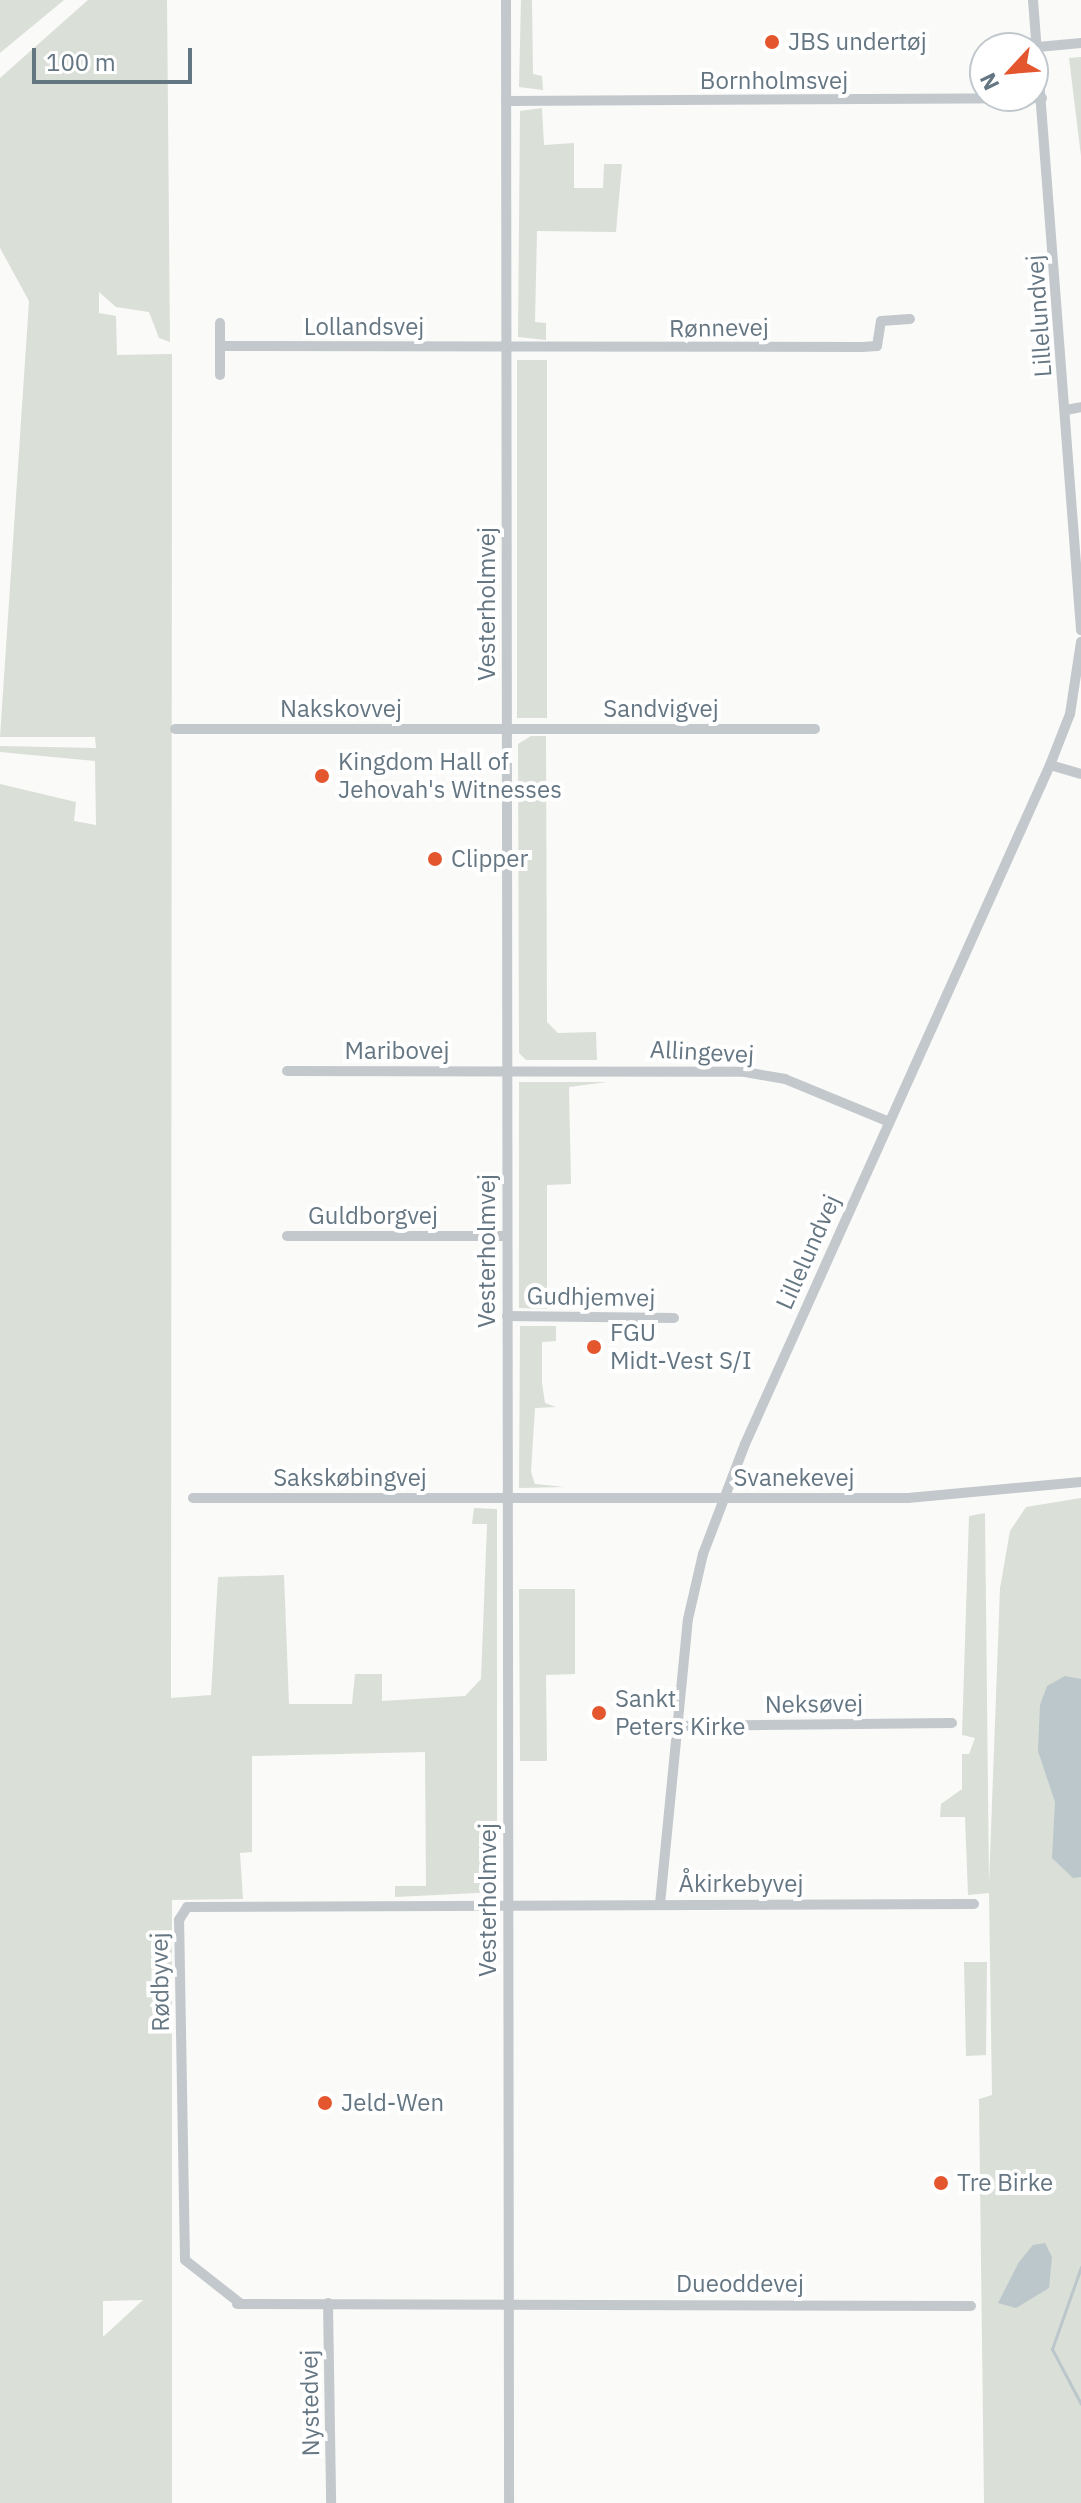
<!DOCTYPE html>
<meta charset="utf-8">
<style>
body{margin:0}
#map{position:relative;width:1081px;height:2503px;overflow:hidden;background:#fafaf8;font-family:"IBM Plex Sans",sans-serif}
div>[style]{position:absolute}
.green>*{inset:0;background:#dadfd7;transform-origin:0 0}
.water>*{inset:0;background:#bbc7cb}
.stream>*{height:3px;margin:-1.5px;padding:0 1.5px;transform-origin:1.5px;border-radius:1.5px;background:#bbc7cb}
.minor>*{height:10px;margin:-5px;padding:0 5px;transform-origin:5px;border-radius:5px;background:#c3c8cc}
.dots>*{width:22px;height:22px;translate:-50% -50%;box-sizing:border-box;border:4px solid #fff;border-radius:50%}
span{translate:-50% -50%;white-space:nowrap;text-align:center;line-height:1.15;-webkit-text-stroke:8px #fff;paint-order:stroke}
.poi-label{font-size:24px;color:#657683}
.left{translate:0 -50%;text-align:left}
.street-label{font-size:24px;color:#657683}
.north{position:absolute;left:969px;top:32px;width:80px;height:80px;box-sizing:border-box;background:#fff;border:2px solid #c1c8cd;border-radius:50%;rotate:244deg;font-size:22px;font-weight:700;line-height:32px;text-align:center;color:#657683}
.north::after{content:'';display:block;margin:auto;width:28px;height:36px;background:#e4572e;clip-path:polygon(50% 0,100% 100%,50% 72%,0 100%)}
.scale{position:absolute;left:32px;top:48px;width:160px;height:36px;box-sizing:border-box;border:4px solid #657683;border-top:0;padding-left:10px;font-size:24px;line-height:28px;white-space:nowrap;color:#657683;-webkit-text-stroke:6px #fff;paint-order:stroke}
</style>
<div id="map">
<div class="green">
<i style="clip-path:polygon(0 0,64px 0,0 53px)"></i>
<i style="clip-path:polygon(evenodd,88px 0,167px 0,170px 342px,159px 338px,149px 312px,116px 307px,99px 292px,99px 313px,116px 316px,117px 355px,172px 354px,171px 1698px,211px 1695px,218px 1577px,284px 1575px,289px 1704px,352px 1704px,355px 1674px,382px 1674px,382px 1701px,465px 1696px,481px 1679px,487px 1524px,472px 1524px,474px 1508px,497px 1509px,497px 1892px,395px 1897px,395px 1886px,426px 1886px,425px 1752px,252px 1756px,252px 1852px,240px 1853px,243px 1899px,172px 1900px,172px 2503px,0 2503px,0 784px,76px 802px,74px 821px,96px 825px,95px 761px,0 752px,0 746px,96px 748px,95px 737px,0 737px,29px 301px,0 248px,0 78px,88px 0,143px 2300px,104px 2336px,103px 2336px,103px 2301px,143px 2300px)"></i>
<i style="clip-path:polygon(521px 0,532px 0,533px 74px,542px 76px,543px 90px,519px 87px)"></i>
<i style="clip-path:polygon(1081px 57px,1081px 156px,1069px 58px)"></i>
<i style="clip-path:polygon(542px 108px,544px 145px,574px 143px,574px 188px,603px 188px,604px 164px,622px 164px,616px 232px,537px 231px,535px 322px,546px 323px,546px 340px,518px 337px,520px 111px)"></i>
<i style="left:517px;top:360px;width:30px;height:358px"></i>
<i style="clip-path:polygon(531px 736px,546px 736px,547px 1022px,558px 1033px,596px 1032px,597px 1060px,526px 1060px,519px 1053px,518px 744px)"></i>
<i style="clip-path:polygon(519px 1082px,607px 1082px,569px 1087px,571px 1184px,547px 1185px,547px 1309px,519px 1308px)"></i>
<i style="clip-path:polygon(520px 1326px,556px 1326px,556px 1341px,542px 1342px,542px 1383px,545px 1403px,556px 1407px,535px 1408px,531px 1472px,535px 1484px,565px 1487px,519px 1488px)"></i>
<i style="clip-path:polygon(1081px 1498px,1081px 2503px,984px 2503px,979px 2099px,992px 2095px,989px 1893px,968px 1895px,965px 1817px,940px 1817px,941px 1804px,962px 1789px,962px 1754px,969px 1754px,975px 1738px,962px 1735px,969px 1516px,985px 1513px,989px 1884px,1000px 1588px,1010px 1531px,1026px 1507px)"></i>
<i style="clip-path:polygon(519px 1589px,575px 1589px,575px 1674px,546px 1675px,547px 1761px,520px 1761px)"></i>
<i style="clip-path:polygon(964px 1962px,987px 1962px,986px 2055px,966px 2056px)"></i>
</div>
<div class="water">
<i style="clip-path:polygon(1065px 1676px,1081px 1679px,1081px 1877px,1073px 1878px,1052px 1858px,1055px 1802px,1038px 1751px,1040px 1705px,1047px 1686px)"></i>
<i style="clip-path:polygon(1045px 2243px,1052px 2257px,1049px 2288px,1016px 2308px,998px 2303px,1019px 2262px,1033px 2245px)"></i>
</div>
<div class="stream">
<i style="left:1081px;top:2267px;width:87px;rotate:109.5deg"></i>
<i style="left:1052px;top:2349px;width:62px;rotate:62.2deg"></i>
</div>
<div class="minor">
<i style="left:506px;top:0;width:2503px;rotate:89.93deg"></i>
<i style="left:1033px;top:0;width:632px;rotate:85.64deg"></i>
<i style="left:1038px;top:47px;width:43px;rotate:-5.3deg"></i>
<i style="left:506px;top:101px;width:536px;rotate:-0.32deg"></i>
<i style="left:220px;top:346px;width:642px;rotate:0.09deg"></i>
<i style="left:862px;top:347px;width:15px;rotate:-4deg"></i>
<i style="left:877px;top:346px;width:25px;rotate:-81deg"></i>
<i style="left:881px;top:321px;width:29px;rotate:-4deg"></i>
<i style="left:220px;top:375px;width:52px;rotate:-90deg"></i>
<i style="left:1066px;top:410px;width:15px;rotate:-11deg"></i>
<i style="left:175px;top:729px;width:640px"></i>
<i style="left:1050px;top:765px;width:32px;rotate:16deg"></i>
<i style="left:287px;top:1071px;width:458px;rotate:0.1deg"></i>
<i style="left:745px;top:1072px;width:41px;rotate:9.9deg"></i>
<i style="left:785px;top:1079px;width:110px;rotate:22.4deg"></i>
<i style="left:287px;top:1236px;width:220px"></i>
<i style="left:507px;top:1316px;width:167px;rotate:0.7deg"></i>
<i style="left:193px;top:1498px;width:715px"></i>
<i style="left:908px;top:1498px;width:174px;rotate:-5.3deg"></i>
<i style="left:677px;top:1726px;width:275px;rotate:-0.6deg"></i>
<i style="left:660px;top:1904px;width:286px;rotate:-84.4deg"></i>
<i style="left:688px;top:1619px;width:67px;rotate:-77deg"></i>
<i style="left:703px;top:1554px;width:118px;rotate:-69.1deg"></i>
<i style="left:745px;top:1444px;width:744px;rotate:-65.81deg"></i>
<i style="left:1050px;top:765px;width:55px;rotate:-68.6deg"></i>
<i style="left:1070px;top:714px;width:73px;rotate:-81.3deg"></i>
<i style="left:328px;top:2303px;width:200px;rotate:89.1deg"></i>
<i style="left:237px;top:2304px;width:734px;rotate:0.16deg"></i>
<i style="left:241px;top:2304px;width:71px;rotate:-141.8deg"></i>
<i style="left:185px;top:2260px;width:340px;rotate:-91deg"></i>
<i style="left:179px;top:1920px;width:15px;rotate:-58deg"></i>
<i style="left:187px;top:1907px;width:787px;rotate:-0.22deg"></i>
</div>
<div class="dots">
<i style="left:772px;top:42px;background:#e4572e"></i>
<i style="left:322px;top:776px;background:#e4572e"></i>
<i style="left:435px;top:859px;background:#e4572e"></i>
<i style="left:594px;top:1347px;background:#e4572e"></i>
<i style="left:599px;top:1713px;background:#e4572e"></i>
<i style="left:325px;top:2103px;background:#e4572e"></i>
<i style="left:941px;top:2183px;background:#e4572e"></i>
</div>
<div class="poi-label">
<span class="left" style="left:788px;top:42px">JBS undertøj</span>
<span class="left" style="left:338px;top:776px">Kingdom Hall of<br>Jehovah's Witnesses</span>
<span class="left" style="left:451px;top:859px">Clipper</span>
<span class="left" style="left:610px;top:1347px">FGU<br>Midt-Vest S/I</span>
<span class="left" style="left:615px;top:1713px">Sankt<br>Peters Kirke</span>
<span class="left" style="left:341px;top:2103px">Jeld-Wen</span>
<span class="left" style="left:957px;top:2183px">Tre Birke</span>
</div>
<div class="street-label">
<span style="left:774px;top:81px">Bornholmsvej</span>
<span style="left:1039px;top:316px;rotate:-94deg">Lillelundvej</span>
<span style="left:364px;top:327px">Lollandsvej</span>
<span style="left:719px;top:328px;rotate:-1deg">Rønnevej</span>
<span style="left:487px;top:604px;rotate:-90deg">Vesterholmvej</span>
<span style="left:341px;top:709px">Nakskovvej</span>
<span style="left:661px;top:709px">Sandvigvej</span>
<span style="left:397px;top:1051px">Maribovej</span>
<span style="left:702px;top:1052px;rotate:3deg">Allingevej</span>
<span style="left:373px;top:1216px">Guldborgvej</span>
<span style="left:487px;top:1251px;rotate:-90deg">Vesterholmvej</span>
<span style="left:808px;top:1252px;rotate:-66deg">Lillelundvej</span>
<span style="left:591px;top:1297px;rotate:1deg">Gudhjemvej</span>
<span style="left:350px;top:1478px">Sakskøbingvej</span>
<span style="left:794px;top:1478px">Svanekevej</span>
<span style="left:814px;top:1704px;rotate:-1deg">Neksøvej</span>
<span style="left:741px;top:1884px">Åkirkebyvej</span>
<span style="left:488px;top:1900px;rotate:-90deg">Vesterholmvej</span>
<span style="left:160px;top:1982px;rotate:-91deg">Rødbyvej</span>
<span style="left:740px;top:2284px">Dueoddevej</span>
<span style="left:310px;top:2403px;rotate:-91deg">Nystedvej</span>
</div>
<div class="north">N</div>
<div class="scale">100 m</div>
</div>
